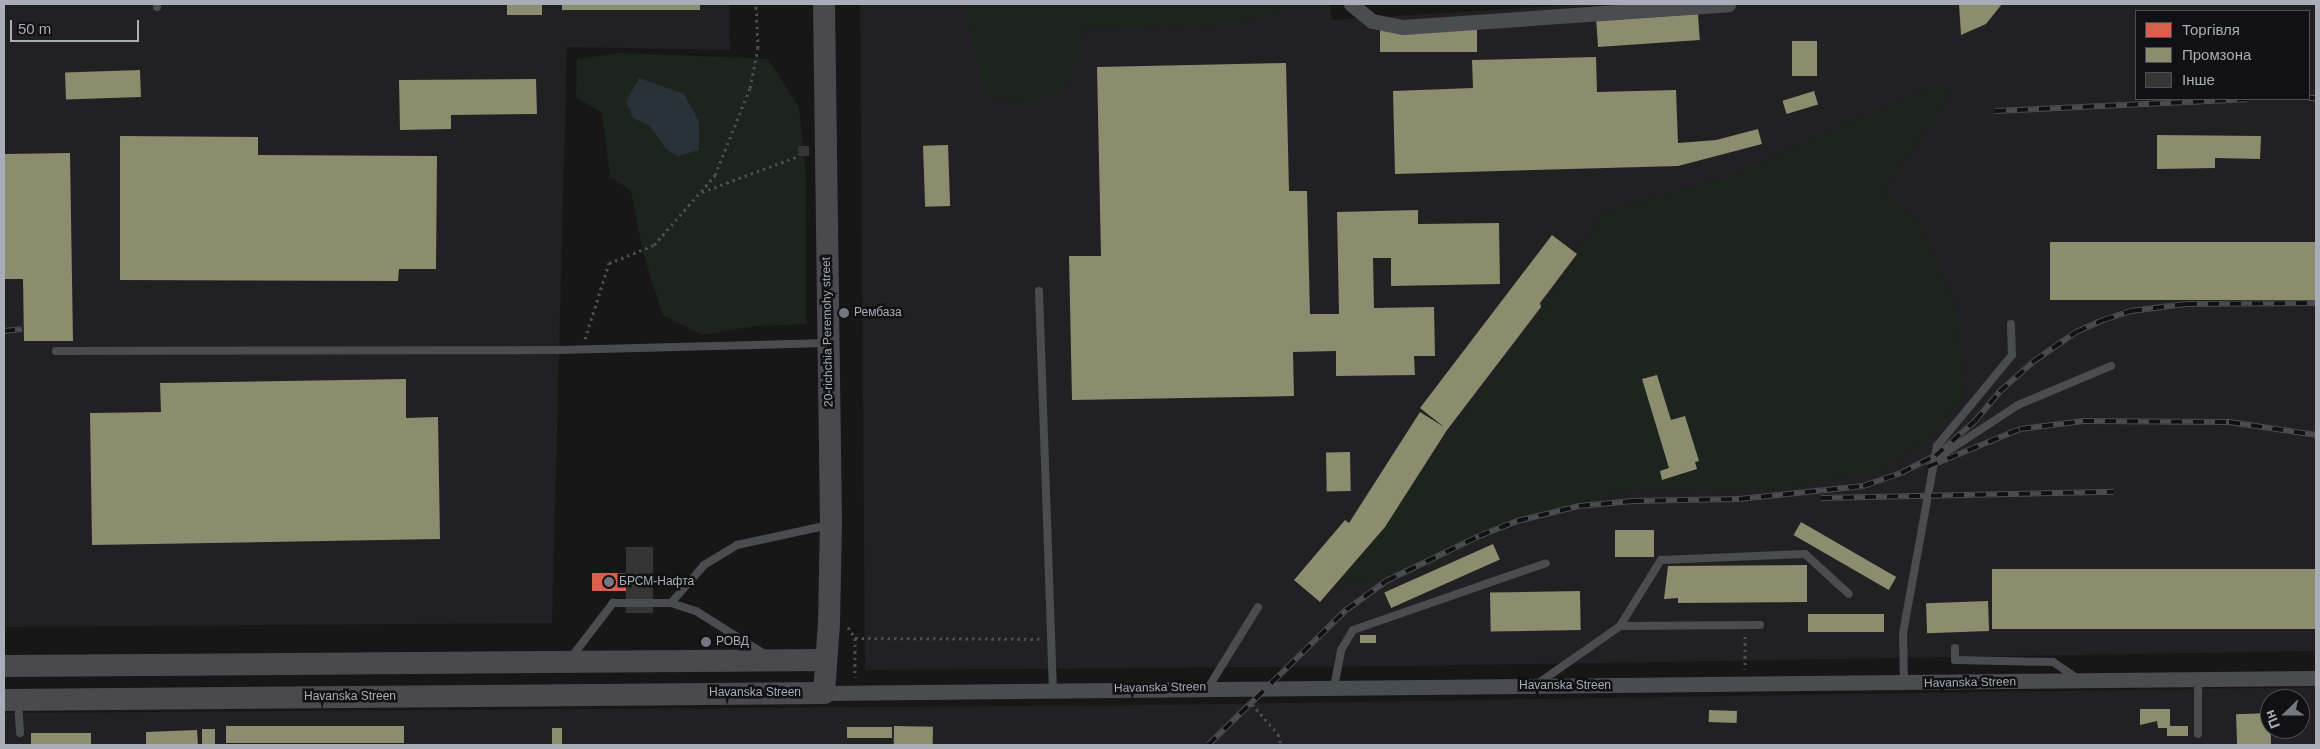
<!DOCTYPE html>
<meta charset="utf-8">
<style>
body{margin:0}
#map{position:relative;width:2320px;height:749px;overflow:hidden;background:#171717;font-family:Arial,sans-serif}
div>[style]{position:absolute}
.built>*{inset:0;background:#212123}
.green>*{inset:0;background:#1d241e}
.water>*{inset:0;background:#2a3239}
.shops>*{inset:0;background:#d6604d;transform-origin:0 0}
.industry>*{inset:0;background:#8c8c6e;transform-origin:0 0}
.building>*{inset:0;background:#353536;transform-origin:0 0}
.path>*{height:3px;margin-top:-1.5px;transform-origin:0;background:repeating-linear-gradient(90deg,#4d4e52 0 2.5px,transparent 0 6.5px)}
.lane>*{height:8px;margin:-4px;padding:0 4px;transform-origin:4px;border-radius:4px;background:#4b4c50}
.street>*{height:15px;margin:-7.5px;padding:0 7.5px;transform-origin:7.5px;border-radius:7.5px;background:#4b4c50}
.secondary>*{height:22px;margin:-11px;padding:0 11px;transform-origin:11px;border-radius:11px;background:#4a4a4e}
.rail>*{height:5.5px;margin-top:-2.75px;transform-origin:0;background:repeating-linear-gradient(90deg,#111113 0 11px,#4b4c4f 0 22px);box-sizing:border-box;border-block:1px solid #4b4c4f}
.dots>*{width:14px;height:14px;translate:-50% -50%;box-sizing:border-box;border:2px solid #111113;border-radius:50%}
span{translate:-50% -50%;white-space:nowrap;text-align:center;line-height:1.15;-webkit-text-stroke:5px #111113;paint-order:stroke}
.poi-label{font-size:12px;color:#a8adb8}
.left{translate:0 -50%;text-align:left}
.street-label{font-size:12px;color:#a8adb8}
.frame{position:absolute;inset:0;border:5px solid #a8adb8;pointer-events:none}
.legend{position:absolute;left:2135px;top:10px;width:175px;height:90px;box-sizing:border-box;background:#111113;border:1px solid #4d4f55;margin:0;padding:6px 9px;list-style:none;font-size:15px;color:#a8adb8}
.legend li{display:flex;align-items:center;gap:10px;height:25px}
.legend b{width:25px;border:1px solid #4d4f55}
.north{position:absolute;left:2260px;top:689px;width:50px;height:50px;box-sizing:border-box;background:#111113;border:1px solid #4d4f55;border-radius:50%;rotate:248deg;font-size:14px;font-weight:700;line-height:20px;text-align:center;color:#a8adb8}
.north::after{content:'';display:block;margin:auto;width:18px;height:22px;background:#757880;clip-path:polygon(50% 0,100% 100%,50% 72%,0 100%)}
.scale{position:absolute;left:10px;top:20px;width:129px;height:22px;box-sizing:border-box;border:2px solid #a8adb8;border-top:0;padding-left:6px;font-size:15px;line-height:18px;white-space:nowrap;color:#a8adb8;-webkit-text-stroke:4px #111113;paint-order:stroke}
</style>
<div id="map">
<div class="built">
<i style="clip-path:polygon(4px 4px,729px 4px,730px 50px,567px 47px,552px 623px,4px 627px)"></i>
<i style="clip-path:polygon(evenodd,860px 4px,1330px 4px,1332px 20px,1586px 4px,2316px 4px,2316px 651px,1412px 666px,865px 670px,860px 4px,2136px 11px,2309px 11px,2309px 99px,2136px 99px,2136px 11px)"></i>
<i style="clip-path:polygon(evenodd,2316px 687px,2316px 745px,4px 745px,4px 713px,1151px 705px,2316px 687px,2270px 699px,2300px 699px,2300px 729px,2270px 729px,2270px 699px)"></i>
</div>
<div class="green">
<i style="clip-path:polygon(964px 4px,1289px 4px,1281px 12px,1232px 24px,1083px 28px,1077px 57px,1064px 92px,1024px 104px,985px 95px)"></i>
<i style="clip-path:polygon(620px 53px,768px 59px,799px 107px,806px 178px,806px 324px,754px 326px,702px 335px,663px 315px,643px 253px,631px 191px,610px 176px,602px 113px,576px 97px,577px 59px)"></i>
<i style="clip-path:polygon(1942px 82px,1949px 97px,1882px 192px,1919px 222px,1956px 307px,1964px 396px,1929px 439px,1878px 472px,1780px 489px,1635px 488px,1533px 517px,1412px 574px,1333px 586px,1542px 312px,1603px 212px,1723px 179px)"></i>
</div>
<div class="water">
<i style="clip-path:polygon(639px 78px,684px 94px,699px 122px,699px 150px,678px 156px,666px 149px,650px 126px,633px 118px,626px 102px)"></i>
</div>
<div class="shops">
<i style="left:592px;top:573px;width:34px;height:18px"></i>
</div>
<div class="industry">
<i style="left:507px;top:4px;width:35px;height:11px"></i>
<i style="left:562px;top:4px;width:138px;height:6px"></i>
<i style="clip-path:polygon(1959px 4px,2002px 4px,1986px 24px,1961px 35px)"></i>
<i style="left:1698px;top:14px;width:26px;height:102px;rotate:86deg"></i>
<i style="left:1477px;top:29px;width:23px;height:97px;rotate:90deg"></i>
<i style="left:1792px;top:41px;width:25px;height:35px"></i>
<i style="clip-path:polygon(1596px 57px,1597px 92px,1676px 90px,1678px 143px,1716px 140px,1758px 129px,1762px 144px,1678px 166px,1395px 174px,1393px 91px,1473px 88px,1472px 60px)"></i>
<i style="clip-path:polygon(1286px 63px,1289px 191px,1307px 191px,1310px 314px,1339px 314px,1337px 212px,1418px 210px,1418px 224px,1499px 223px,1500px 284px,1391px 286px,1391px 258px,1373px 258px,1374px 308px,1434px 307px,1435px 356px,1414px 356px,1415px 375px,1336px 376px,1336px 351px,1293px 352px,1294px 396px,1072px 400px,1069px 256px,1101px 256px,1097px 67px)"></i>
<i style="left:140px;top:70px;width:27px;height:75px;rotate:88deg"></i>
<i style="clip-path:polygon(536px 79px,537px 114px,451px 115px,451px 129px,400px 130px,399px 80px)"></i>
<i style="left:1814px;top:91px;width:14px;height:33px;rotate:73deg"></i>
<i style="clip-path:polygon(2157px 135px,2261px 136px,2260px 159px,2215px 158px,2215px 168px,2157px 169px)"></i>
<i style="clip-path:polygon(120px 136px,258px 137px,258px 155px,437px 156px,436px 269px,399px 269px,398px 281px,120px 280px)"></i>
<i style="left:948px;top:145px;width:61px;height:25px;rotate:88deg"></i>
<i style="clip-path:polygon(70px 153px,73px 341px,24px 341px,23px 279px,4px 279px,4px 154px)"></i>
<i style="clip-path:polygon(1552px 235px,1577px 254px,1540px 303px,1541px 307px,1447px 430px,1385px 527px,1320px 602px,1294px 580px,1345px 520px,1349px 523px,1420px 412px,1444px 427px,1420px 408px)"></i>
<i style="left:2050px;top:242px;width:266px;height:58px"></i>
<i style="clip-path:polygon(1657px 375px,1671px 420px,1685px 416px,1699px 461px,1695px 462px,1697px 469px,1662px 480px,1660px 471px,1669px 468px,1642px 379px)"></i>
<i style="clip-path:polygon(406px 379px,406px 418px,438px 417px,440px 539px,92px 545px,90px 413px,161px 412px,160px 383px)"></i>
<i style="left:1350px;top:452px;width:39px;height:24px;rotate:89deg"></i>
<i style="left:1801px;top:522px;width:110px;height:15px;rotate:30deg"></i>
<i style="left:1615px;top:530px;width:39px;height:27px"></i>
<i style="left:1493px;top:544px;width:17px;height:119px;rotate:66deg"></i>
<i style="clip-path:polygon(1807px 565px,1807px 602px,1678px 603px,1678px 598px,1664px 599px,1668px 566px)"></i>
<i style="left:2316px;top:569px;width:60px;height:324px;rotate:90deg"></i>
<i style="left:1580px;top:591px;width:39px;height:90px;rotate:89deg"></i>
<i style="left:1988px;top:601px;width:30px;height:62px;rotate:88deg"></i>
<i style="left:1884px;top:614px;width:18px;height:76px;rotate:90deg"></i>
<i style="left:1376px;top:635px;width:8px;height:16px;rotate:90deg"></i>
<i style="clip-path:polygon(2140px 709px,2170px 709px,2170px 726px,2188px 726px,2188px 736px,2167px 736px,2167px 728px,2158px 728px,2157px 721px,2140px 725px)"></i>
<i style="left:1709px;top:710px;width:28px;height:12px;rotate:2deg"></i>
<i style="left:2270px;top:713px;width:32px;height:34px;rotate:88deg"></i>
<i style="left:404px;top:726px;width:17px;height:178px;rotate:90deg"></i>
<i style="left:894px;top:726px;width:39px;height:18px;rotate:1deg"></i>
<i style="left:847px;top:727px;width:45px;height:11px"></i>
<i style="left:552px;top:728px;width:10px;height:17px"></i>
<i style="left:202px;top:729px;width:13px;height:16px"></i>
<i style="clip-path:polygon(197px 730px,198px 745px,146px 745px,146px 732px)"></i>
<i style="left:91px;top:733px;width:12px;height:60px;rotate:90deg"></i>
</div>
<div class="building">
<i style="left:798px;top:146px;width:11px;height:10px"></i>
<i style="left:626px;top:547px;width:27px;height:66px"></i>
</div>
<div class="path">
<i style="left:702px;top:192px;width:100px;rotate:-20.4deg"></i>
<i style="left:585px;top:339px;width:80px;rotate:-72.5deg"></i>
<i style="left:609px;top:263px;width:48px;rotate:-21.8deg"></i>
<i style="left:654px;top:245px;width:93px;rotate:-48.9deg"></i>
<i style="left:715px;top:175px;width:94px;rotate:-68.1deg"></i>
<i style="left:750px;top:88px;width:41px;rotate:-78.7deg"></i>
<i style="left:758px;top:48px;width:44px;rotate:-92.6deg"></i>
<i style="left:848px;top:627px;width:13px;rotate:58deg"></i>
<i style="left:855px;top:638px;width:39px;rotate:90deg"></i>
<i style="left:1745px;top:636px;width:33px;rotate:90deg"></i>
<i style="left:855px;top:638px;width:186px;rotate:0.3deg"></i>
<i style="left:1252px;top:704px;width:40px;rotate:49deg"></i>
<i style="left:1278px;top:734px;width:11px;rotate:75deg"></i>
</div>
<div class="lane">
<i style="left:157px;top:4px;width:3px;rotate:90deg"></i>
<i style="left:1039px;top:291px;width:399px;rotate:88deg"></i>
<i style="left:56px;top:351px;width:503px;rotate:-0.11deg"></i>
<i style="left:559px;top:350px;width:267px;rotate:-1.5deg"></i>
<i style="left:1934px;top:460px;width:100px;rotate:-33.2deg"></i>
<i style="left:2018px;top:405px;width:101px;rotate:-22.8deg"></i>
<i style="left:671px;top:603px;width:26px;rotate:18deg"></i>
<i style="left:696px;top:611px;width:83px;rotate:32.2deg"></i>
<i style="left:1620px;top:626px;width:140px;rotate:-0.4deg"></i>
<i style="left:1955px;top:648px;width:12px;rotate:90deg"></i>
<i style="left:1955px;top:660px;width:98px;rotate:1.2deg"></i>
<i style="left:2053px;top:662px;width:30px;rotate:34deg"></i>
<i style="left:570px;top:659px;width:71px;rotate:-52.5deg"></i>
<i style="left:613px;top:603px;width:58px"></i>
<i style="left:671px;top:603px;width:50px;rotate:-49deg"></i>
<i style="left:704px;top:565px;width:39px;rotate:-31deg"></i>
<i style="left:737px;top:545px;width:94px;rotate:-12.3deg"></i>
<i style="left:1537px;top:684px;width:101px;rotate:-34.9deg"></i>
<i style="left:1620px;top:626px;width:78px;rotate:-58.2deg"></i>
<i style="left:1661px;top:560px;width:144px;rotate:-2.4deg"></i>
<i style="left:1805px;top:554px;width:59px;rotate:42.3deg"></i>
<i style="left:1904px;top:684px;width:51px;rotate:-91.1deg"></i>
<i style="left:1903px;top:633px;width:190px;rotate:-79.7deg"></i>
<i style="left:1937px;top:446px;width:118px;rotate:-50.5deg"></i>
<i style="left:2012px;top:355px;width:31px;rotate:-92deg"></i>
<i style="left:1334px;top:687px;width:38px;rotate:-79deg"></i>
<i style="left:1341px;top:650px;width:23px;rotate:-59deg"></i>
<i style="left:1353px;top:630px;width:204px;rotate:-19.1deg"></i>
<i style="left:1208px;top:688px;width:95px;rotate:-58.3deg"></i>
<i style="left:18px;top:703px;width:30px;rotate:86deg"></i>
<i style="left:2198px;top:734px;width:53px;rotate:-90deg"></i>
</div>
<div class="street">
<i style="left:1351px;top:4px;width:27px;rotate:39deg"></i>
<i style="left:1372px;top:21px;width:32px;rotate:11deg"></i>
<i style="left:1403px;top:27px;width:326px;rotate:-4deg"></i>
<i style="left:824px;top:693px;width:1492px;rotate:-0.58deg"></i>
</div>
<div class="secondary">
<i style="left:4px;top:666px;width:821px;rotate:-0.42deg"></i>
<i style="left:4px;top:700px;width:820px;rotate:-0.49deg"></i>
<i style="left:824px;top:693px;width:69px;rotate:-85.9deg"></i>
<i style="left:829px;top:624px;width:100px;rotate:-88.9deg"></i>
<i style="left:831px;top:524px;width:520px;rotate:-90.77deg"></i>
</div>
<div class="rail">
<i style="left:2309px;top:98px;width:7px"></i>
<i style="left:1995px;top:111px;width:252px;rotate:-2.7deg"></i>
<i style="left:4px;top:331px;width:18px;rotate:-6deg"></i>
<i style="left:1927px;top:467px;width:100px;rotate:-22.2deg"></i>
<i style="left:2020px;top:429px;width:64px;rotate:-7.2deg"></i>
<i style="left:2083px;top:421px;width:146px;rotate:0.4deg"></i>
<i style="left:2229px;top:422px;width:88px;rotate:8.5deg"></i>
<i style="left:1821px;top:498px;width:293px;rotate:-1.2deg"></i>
<i style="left:1208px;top:745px;width:193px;rotate:-44.4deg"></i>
<i style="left:1346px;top:610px;width:49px;rotate:-35.9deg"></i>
<i style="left:1386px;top:581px;width:103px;rotate:-25.8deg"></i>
<i style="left:1479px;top:536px;width:41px;rotate:-21.5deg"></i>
<i style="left:1517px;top:521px;width:64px;rotate:-13.6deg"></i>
<i style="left:1579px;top:506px;width:54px;rotate:-5.3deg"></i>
<i style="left:1633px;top:501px;width:106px;rotate:-1.1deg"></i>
<i style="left:1739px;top:499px;width:125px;rotate:-6deg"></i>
<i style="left:1863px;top:486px;width:40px;rotate:-18.9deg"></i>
<i style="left:1901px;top:473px;width:38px;rotate:-27deg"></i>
<i style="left:1935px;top:456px;width:53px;rotate:-41.2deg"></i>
<i style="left:1975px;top:421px;width:38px;rotate:-50deg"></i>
<i style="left:1999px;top:392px;width:47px;rotate:-41.5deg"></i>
<i style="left:2034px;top:361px;width:51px;rotate:-34.6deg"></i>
<i style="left:2076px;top:332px;width:30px;rotate:-24deg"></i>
<i style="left:2103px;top:320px;width:29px;rotate:-18deg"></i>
<i style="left:2131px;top:311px;width:55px;rotate:-7.3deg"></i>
<i style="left:2186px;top:304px;width:130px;rotate:-0.4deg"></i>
</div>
<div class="dots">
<i style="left:844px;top:313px;background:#757880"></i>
<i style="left:609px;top:582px;background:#757880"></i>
<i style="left:706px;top:642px;background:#757880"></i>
</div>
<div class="poi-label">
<span class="left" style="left:854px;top:313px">Рембаза</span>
<span class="left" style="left:619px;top:582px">БРСМ-Нафта</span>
<span class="left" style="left:716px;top:642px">РОВД</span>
</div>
<div class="street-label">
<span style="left:828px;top:332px;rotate:-91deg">20-richchia Peremohy street</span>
<span style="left:1970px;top:683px;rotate:-1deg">Havanska Streen</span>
<span style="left:1565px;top:686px">Havanska Streen</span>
<span style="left:1160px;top:688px;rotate:-1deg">Havanska Streen</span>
<span style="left:755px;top:693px">Havanska Streen</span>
<span style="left:350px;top:697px">Havanska Streen</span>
</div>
<div class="frame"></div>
<ul class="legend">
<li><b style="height:14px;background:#d6604d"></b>Торгівля</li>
<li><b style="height:14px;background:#8c8c6e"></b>Промзона</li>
<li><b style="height:14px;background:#353536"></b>Інше</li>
</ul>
<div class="north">Пн</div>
<div class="scale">50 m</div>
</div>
